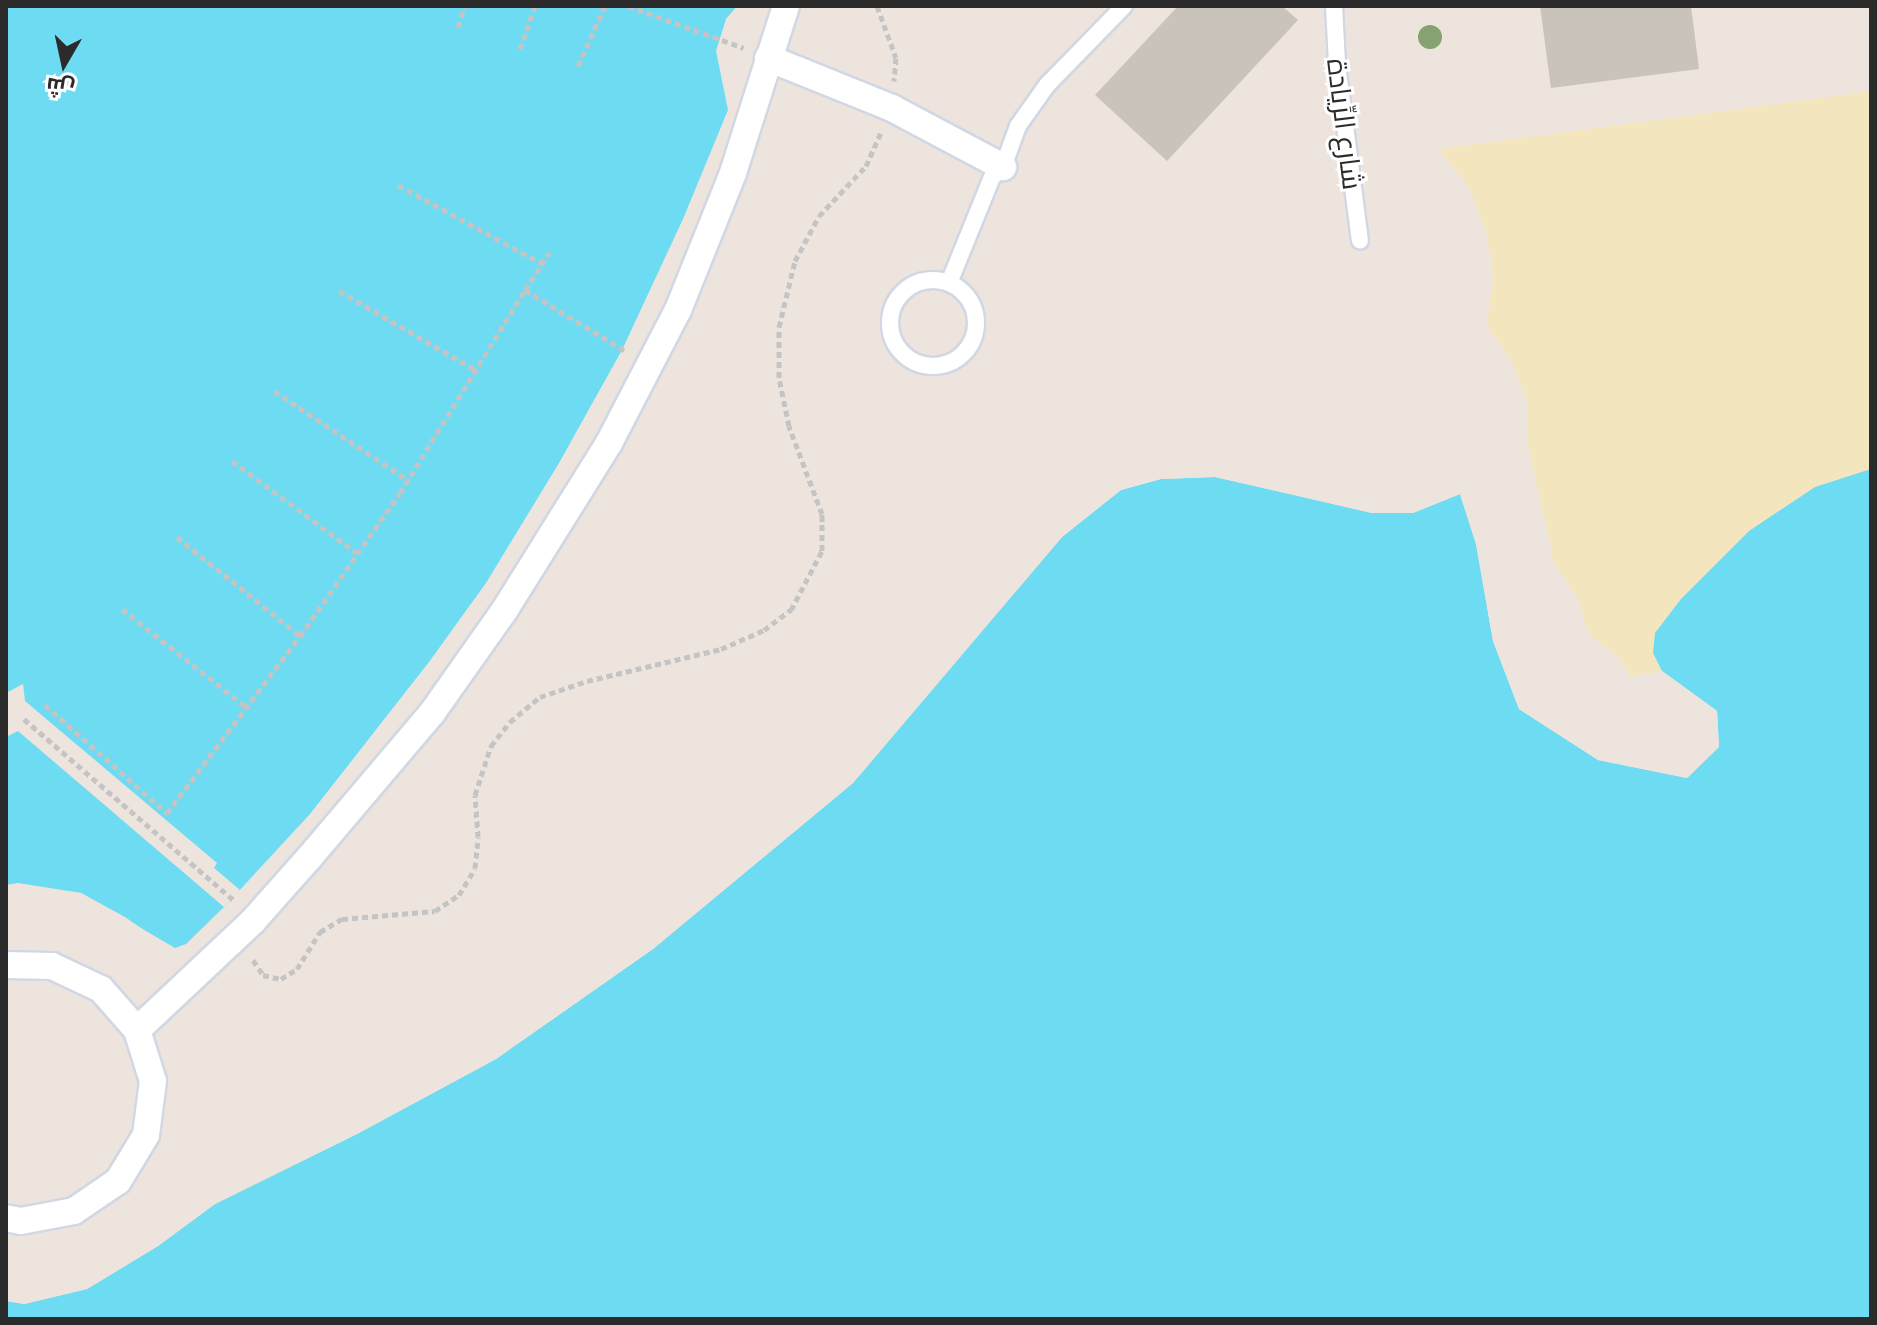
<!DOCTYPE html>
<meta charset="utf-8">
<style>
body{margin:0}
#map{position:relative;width:1877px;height:1325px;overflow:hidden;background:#ede5dd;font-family:Ubuntu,Cairo,sans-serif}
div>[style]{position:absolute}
.sand>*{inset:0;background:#f3e6bf}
.water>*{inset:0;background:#6ddbf2}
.pier>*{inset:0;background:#ede5dd}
.building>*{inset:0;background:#c9c3bb}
.path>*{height:5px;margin-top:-2.5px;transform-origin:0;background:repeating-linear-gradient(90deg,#c4c4c4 0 6px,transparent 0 10px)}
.roads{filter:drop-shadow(2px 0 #d2d7e4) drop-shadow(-2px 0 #d2d7e4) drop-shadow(0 2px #d2d7e4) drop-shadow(0 -2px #d2d7e4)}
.service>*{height:16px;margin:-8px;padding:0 8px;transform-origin:8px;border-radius:8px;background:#fff}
.service>.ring{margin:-8px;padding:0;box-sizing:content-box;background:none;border:16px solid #fff;border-radius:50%}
.pedestrian>*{height:26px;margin:-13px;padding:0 13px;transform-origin:13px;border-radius:13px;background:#fff}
.trees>*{width:24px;height:24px;margin:-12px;border-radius:50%;background:#86a271}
span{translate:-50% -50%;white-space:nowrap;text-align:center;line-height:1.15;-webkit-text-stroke:6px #fff;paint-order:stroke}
.street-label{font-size:28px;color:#2b2b2b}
.frame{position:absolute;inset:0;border:8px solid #2b2b2b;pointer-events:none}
.north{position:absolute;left:24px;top:24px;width:80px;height:80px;-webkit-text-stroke:6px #fff;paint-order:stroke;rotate:189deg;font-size:22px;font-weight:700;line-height:32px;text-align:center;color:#2b2b2b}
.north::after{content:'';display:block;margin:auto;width:28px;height:36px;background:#2b2b2b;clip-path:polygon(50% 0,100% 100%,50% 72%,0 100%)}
</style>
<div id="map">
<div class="sand">
<i style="clip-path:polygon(1871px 91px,1871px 469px,1815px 487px,1749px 531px,1681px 599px,1655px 633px,1653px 653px,1662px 671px,1630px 677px,1619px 657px,1589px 635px,1578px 598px,1554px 563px,1528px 445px,1528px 403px,1510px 358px,1487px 326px,1493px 274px,1487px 235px,1469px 188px,1439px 149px)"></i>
</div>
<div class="water">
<i style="clip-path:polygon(6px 6px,737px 6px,726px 19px,716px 51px,728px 110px,683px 219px,622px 350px,559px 463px,486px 583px,429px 662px,310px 814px,224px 907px,186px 944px,175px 948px,81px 893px,6px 885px)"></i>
<i style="clip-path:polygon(1871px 469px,1871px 1319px,6px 1319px,6px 1301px,24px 1304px,87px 1289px,158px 1246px,215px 1204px,357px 1134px,496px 1059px,653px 949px,853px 783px,1062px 537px,1121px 490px,1161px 479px,1215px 477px,1372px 513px,1413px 513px,1460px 494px,1476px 544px,1493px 641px,1519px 709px,1598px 760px,1687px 778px,1719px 747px,1717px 711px,1662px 671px,1653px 653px,1655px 633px,1681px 599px,1749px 531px,1815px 487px)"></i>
</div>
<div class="pier">
<i style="clip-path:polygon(1215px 473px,1373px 509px,1413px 509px,1462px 490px,1479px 544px,1497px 640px,1522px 707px,1599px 756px,1686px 773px,1715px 745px,1713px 713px,1658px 671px,1662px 671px,1717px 711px,1719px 747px,1687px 778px,1598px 760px,1519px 709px,1493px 641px,1476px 544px,1460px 494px,1413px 513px,1372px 513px,1215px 477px,1161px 479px,1121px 490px,1062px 537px,853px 783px,653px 949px,496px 1059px,357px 1134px,215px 1204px,158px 1246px,87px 1289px,24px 1304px,6px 1301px,6px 1297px,24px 1300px,85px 1285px,156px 1243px,213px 1200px,356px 1130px,494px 1055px,651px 946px,850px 780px,1059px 534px,1119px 486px,1161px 475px)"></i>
<i style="clip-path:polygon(23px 684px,25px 701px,217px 863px,214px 868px,240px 890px,224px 907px,18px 731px,6px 737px,6px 693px)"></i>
<i style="clip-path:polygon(18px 883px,81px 893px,125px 917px,161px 942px,158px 945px,123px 920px,80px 897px,6px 889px,6px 885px)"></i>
</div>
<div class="building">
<i style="clip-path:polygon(1178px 6px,1282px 6px,1298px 20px,1167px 161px,1095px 95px)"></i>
<i style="clip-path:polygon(1540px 6px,1691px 6px,1699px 69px,1551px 88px)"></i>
</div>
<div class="path">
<i style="left:628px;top:6px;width:123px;rotate:19.9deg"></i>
<i style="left:877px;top:6px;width:55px;rotate:69.9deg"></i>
<i style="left:896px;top:58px;width:23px;rotate:95deg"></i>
<i style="left:458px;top:27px;width:22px;rotate:-72deg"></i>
<i style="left:520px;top:49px;width:46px;rotate:-70.8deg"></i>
<i style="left:578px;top:66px;width:66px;rotate:-65.8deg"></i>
<i style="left:398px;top:185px;width:165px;rotate:28.6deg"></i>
<i style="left:525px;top:290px;width:45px;rotate:-56.7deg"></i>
<i style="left:339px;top:291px;width:158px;rotate:30deg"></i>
<i style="left:274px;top:391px;width:161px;rotate:33.6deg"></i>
<i style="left:232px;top:461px;width:155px;rotate:36.4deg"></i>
<i style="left:177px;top:537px;width:158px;rotate:38.8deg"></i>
<i style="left:122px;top:609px;width:158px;rotate:38.3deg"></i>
<i style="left:45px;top:705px;width:163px;rotate:41.5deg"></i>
<i style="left:167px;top:813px;width:221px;rotate:-53.1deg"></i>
<i style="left:300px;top:636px;width:174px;rotate:-55deg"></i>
<i style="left:400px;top:493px;width:238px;rotate:-58.4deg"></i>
<i style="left:525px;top:290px;width:117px;rotate:31.4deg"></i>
<i style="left:24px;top:719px;width:279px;rotate:40.8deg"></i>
<i style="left:253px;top:960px;width:18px;rotate:56deg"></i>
<i style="left:263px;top:975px;width:18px;rotate:13deg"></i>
<i style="left:281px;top:979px;width:19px;rotate:-32deg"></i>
<i style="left:297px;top:969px;width:44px;rotate:-58.1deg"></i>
<i style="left:320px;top:932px;width:26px;rotate:-31deg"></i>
<i style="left:342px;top:919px;width:93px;rotate:-4.9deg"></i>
<i style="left:435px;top:911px;width:29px;rotate:-34deg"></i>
<i style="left:459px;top:895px;width:31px;rotate:-59deg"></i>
<i style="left:475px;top:868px;width:31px;rotate:-84deg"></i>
<i style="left:478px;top:837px;width:42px;rotate:-94.1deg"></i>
<i style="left:475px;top:795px;width:52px;rotate:-71.9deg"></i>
<i style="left:491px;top:746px;width:31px;rotate:-52deg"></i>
<i style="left:510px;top:722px;width:39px;rotate:-40deg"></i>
<i style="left:540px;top:697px;width:50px;rotate:-18.8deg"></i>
<i style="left:587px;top:681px;width:138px;rotate:-13.4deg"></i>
<i style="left:721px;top:649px;width:47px;rotate:-23.8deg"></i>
<i style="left:764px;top:630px;width:34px;rotate:-37deg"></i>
<i style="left:791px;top:610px;width:67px;rotate:-62.3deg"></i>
<i style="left:822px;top:551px;width:37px;rotate:-90deg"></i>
<i style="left:822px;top:514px;width:94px;rotate:-110.6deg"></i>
<i style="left:789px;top:426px;width:49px;rotate:-101.8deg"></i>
<i style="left:779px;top:378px;width:51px;rotate:-90deg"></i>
<i style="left:779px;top:327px;width:68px;rotate:-76.4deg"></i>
<i style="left:795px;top:261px;width:51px;rotate:-61.9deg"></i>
<i style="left:819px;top:216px;width:69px;rotate:-46.8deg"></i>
<i style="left:866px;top:166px;width:36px;rotate:-66deg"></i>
</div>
<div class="roads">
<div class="service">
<i style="left:1334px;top:6px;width:58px;rotate:87deg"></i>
<i style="left:1337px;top:64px;width:178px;rotate:82.6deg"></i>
<i class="ring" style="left:890px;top:280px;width:70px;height:70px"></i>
<i style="left:949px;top:283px;width:114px;rotate:-67.9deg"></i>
<i style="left:992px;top:177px;width:15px;rotate:-42deg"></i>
<i style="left:1003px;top:167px;width:44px;rotate:-69.9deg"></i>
<i style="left:1018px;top:126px;width:50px;rotate:-54.7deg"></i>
<i style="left:1047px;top:85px;width:110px;rotate:-45.7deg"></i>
</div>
<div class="pedestrian">
<i style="left:768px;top:58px;width:134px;rotate:22deg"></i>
<i style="left:892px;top:108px;width:126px;rotate:28deg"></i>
<i style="left:6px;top:965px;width:46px;rotate:1.2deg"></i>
<i style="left:52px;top:966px;width:54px;rotate:25.1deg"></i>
<i style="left:101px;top:989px;width:55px;rotate:48.7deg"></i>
<i style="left:137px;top:1030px;width:53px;rotate:72.6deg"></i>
<i style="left:153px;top:1081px;width:54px;rotate:97.4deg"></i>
<i style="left:146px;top:1135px;width:54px;rotate:121.3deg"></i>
<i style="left:118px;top:1181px;width:53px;rotate:145.7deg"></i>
<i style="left:74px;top:1211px;width:54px;rotate:169.3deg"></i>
<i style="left:21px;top:1221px;width:15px;rotate:-169deg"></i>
<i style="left:137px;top:1030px;width:159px;rotate:-43.2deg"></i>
<i style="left:253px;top:921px;width:84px;rotate:-48.4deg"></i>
<i style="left:309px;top:858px;width:190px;rotate:-49.7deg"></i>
<i style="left:432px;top:713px;width:125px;rotate:-54.8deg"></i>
<i style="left:504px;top:611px;width:198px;rotate:-58deg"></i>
<i style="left:609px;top:443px;width:150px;rotate:-62.6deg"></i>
<i style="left:678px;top:310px;width:148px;rotate:-68.1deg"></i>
<i style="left:733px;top:173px;width:175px;rotate:-72.4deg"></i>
</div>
</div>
<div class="trees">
<i style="left:1430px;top:37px"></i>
</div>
<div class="street-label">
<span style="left:1345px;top:124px;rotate:83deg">شارع الرِّيادة</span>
</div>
<div class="frame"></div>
<div class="north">ش</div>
</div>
